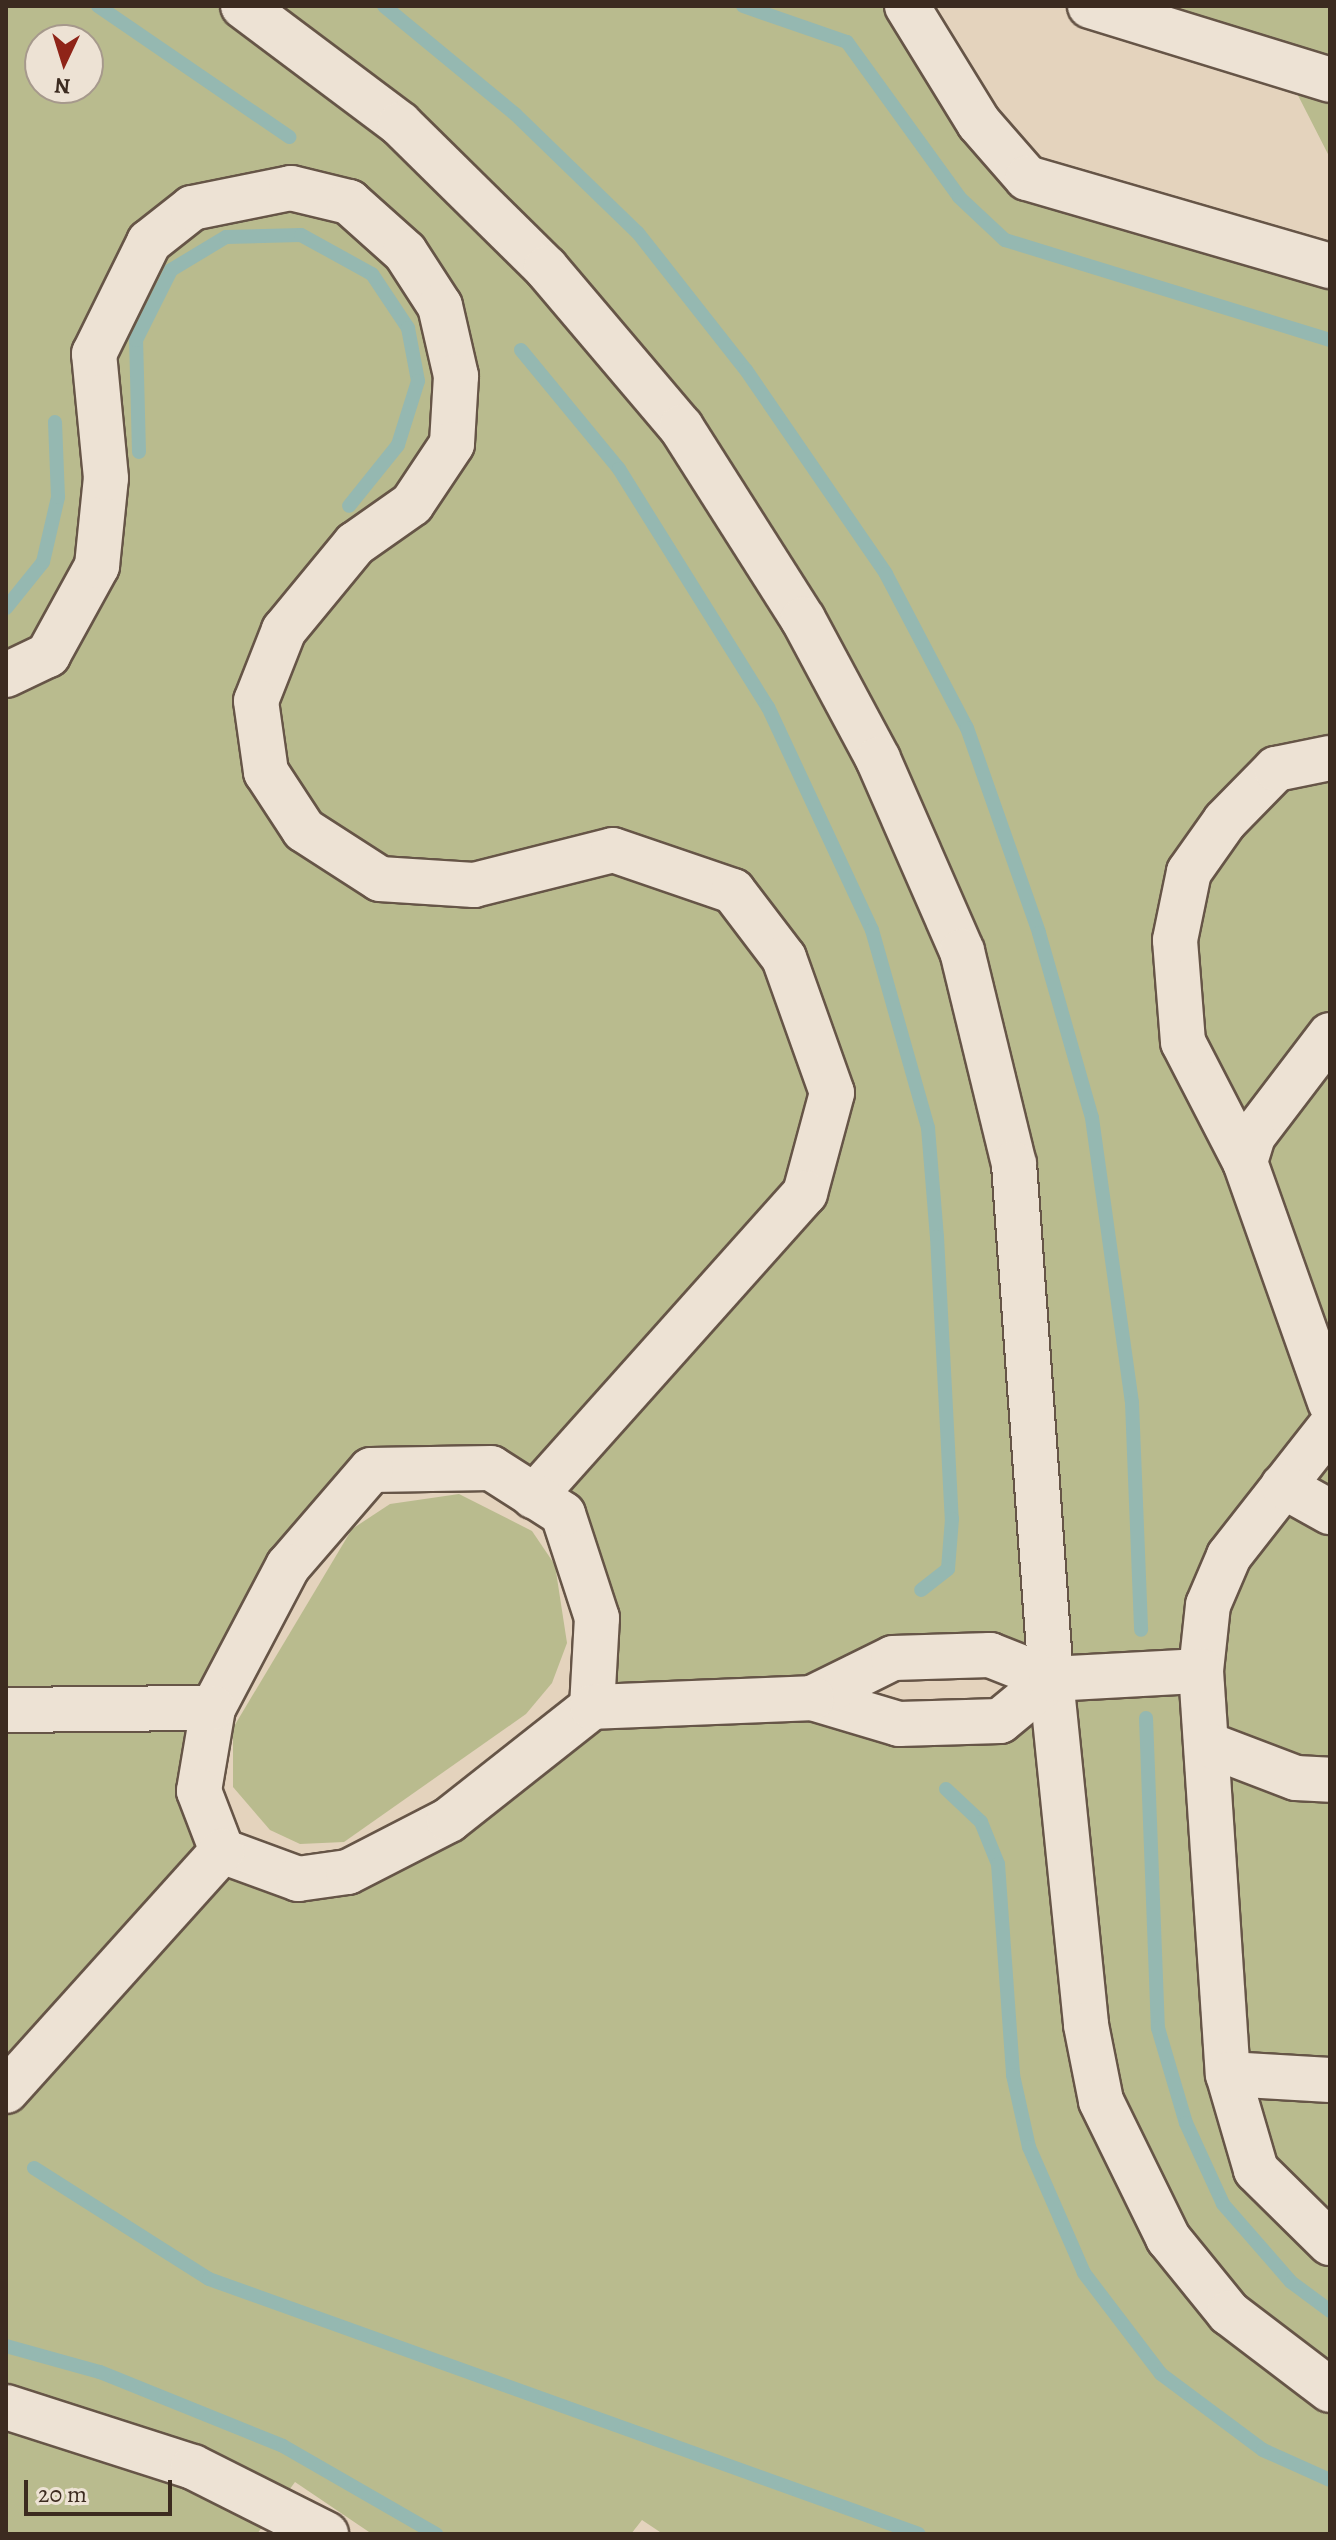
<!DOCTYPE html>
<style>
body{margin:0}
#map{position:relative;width:1336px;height:2540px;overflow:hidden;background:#e4d3bd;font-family:Alegreya,serif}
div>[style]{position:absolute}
.green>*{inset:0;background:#b9bb8e}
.stream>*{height:14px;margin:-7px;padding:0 7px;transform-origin:7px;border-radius:7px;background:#95b8b1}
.roads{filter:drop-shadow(2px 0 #665547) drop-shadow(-2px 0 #665547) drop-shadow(0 2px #665547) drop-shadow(0 -2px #665547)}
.minor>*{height:44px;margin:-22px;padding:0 22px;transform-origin:22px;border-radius:22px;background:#ede2d4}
span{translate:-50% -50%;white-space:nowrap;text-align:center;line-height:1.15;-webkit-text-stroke:6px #ede2d4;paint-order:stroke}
.frame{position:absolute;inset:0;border:8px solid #3c2b20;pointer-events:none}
.north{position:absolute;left:24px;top:24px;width:80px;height:80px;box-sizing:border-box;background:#ede2d4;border:2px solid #a6998c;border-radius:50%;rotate:184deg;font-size:22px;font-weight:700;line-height:32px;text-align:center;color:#3c2b20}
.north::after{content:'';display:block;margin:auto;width:28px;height:36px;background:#8f2418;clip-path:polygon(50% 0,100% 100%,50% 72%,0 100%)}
.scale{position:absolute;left:24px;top:2480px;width:148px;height:36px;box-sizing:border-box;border:4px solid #3c2b20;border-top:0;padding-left:10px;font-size:24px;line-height:28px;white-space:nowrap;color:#3c2b20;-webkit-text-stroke:6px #ede2d4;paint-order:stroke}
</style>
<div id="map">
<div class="green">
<i style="clip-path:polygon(evenodd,6px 6px,907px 6px,1027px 178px,1330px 266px,1330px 2534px,663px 2534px,642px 2520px,631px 2534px,372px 2534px,295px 2482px,257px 2534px,6px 2534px,6px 6px,40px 40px,88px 40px,88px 88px,40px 88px,40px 40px,6px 6px,371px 1470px,534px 1496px,597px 1618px,592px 1707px,348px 1872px,222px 1851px,213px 1708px,371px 1470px,6px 6px,990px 1655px,1050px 1679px,1000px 1721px,813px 1697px,990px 1655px)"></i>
<i style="clip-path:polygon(1090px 6px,1330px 6px,1330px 158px,1283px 66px)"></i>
<i style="clip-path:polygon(459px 1494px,532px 1531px,555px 1565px,567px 1643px,552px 1683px,526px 1714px,344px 1842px,300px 1844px,270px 1830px,233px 1787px,233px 1728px,352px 1529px,390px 1504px)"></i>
</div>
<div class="stream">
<i style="left:98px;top:6px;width:232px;rotate:34.4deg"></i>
<i style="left:384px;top:6px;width:170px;rotate:39.5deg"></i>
<i style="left:515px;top:114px;width:171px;rotate:44.1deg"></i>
<i style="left:638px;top:233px;width:174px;rotate:51.8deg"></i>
<i style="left:746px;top:370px;width:247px;rotate:55.5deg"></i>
<i style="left:886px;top:574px;width:174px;rotate:62.3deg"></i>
<i style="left:967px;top:728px;width:217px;rotate:70.6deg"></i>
<i style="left:1039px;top:933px;width:192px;rotate:74deg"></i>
<i style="left:1092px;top:1118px;width:288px;rotate:82deg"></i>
<i style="left:1132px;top:1403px;width:227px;rotate:87.7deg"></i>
<i style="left:743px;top:6px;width:110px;rotate:19.1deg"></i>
<i style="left:847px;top:42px;width:191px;rotate:54.1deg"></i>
<i style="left:959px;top:197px;width:63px;rotate:43.1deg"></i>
<i style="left:1005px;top:240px;width:340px;rotate:17.1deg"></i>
<i style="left:521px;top:350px;width:154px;rotate:50.5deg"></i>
<i style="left:619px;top:469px;width:281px;rotate:58deg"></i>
<i style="left:768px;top:707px;width:246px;rotate:65deg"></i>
<i style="left:872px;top:930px;width:206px;rotate:74.2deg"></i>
<i style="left:928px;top:1128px;width:109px;rotate:85.3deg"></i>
<i style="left:937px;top:1237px;width:282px;rotate:87deg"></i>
<i style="left:952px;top:1519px;width:50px;rotate:94.6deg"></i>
<i style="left:948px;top:1569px;width:34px;rotate:142deg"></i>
<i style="left:139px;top:452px;width:112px;rotate:-91.5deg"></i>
<i style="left:136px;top:340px;width:78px;rotate:-63.4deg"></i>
<i style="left:171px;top:270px;width:64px;rotate:-31deg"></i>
<i style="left:226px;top:237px;width:75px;rotate:-1.5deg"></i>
<i style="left:301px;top:235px;width:81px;rotate:28.8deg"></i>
<i style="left:372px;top:274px;width:65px;rotate:56.3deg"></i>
<i style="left:408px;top:328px;width:54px;rotate:79.3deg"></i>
<i style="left:418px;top:381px;width:67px;rotate:107.4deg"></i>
<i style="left:398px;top:445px;width:78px;rotate:128.8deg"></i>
<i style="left:6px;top:608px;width:59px;rotate:-51.2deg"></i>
<i style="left:43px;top:562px;width:67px;rotate:-77deg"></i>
<i style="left:58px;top:497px;width:75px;rotate:-92.3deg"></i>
<i style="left:1146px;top:1718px;width:310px;rotate:87.8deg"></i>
<i style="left:1158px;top:2028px;width:99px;rotate:73.6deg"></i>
<i style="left:1186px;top:2123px;width:89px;rotate:65.4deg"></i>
<i style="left:1223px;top:2204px;width:103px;rotate:48.9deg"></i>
<i style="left:1291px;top:2282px;width:49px;rotate:36.6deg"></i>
<i style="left:946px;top:1789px;width:48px;rotate:43.3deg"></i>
<i style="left:981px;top:1822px;width:45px;rotate:68deg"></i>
<i style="left:998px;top:1864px;width:212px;rotate:85.9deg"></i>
<i style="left:1013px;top:2075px;width:74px;rotate:77.5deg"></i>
<i style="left:1029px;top:2147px;width:137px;rotate:66.4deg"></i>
<i style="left:1084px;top:2273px;width:127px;rotate:52.7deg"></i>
<i style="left:1161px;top:2374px;width:127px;rotate:36.7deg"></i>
<i style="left:1263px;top:2450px;width:73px;rotate:24.1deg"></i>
<i style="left:34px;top:2168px;width:207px;rotate:32.4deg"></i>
<i style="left:209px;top:2279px;width:754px;rotate:19.76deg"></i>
<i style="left:6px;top:2346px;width:98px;rotate:15.5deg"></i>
<i style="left:100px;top:2372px;width:197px;rotate:22deg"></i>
<i style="left:283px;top:2446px;width:177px;rotate:29.9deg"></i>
</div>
<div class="roads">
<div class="minor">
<i style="left:243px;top:6px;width:196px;rotate:36.9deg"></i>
<i style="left:400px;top:124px;width:205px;rotate:44.6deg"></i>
<i style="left:546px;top:268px;width:209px;rotate:49.7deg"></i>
<i style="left:681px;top:427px;width:227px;rotate:57.6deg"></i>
<i style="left:803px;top:619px;width:159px;rotate:61.8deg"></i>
<i style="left:878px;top:759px;width:210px;rotate:66.4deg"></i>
<i style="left:962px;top:951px;width:219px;rotate:76.3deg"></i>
<i style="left:1014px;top:1164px;width:516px;rotate:85.89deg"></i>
<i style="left:1051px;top:1679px;width:348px;rotate:84.2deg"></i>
<i style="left:1086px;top:2025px;width:77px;rotate:78.8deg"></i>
<i style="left:1101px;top:2101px;width:153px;rotate:63.9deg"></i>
<i style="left:1168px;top:2238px;width:97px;rotate:50.9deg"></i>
<i style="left:1229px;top:2313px;width:127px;rotate:37.3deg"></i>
<i style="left:907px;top:6px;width:137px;rotate:58.4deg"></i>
<i style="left:979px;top:123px;width:73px;rotate:48.9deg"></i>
<i style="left:1027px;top:178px;width:316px;rotate:16.2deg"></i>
<i style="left:1090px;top:6px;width:251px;rotate:17.1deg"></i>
<i style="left:6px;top:675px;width:47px;rotate:-25.5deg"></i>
<i style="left:48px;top:655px;width:102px;rotate:-61.2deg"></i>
<i style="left:97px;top:566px;width:88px;rotate:-84.2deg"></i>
<i style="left:106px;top:478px;width:125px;rotate:-95.5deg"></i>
<i style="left:94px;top:354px;width:125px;rotate:-63.8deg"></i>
<i style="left:149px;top:242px;width:55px;rotate:-38.3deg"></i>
<i style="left:192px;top:208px;width:101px;rotate:-11.4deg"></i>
<i style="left:291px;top:188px;width:60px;rotate:13.6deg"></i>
<i style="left:349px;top:202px;width:75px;rotate:41.8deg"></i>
<i style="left:405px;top:252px;width:64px;rotate:57.1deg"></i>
<i style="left:440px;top:306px;width:72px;rotate:77.1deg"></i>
<i style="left:456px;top:376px;width:68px;rotate:93.4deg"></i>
<i style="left:452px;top:444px;width:72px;rotate:123.7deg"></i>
<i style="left:412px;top:504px;width:70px;rotate:144.9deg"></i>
<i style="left:355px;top:544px;width:112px;rotate:129.5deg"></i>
<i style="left:284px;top:630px;width:76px;rotate:111.5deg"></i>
<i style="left:256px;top:701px;width:72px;rotate:82deg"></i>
<i style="left:266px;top:772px;width:69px;rotate:56.8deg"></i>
<i style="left:304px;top:830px;width:90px;rotate:32.8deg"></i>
<i style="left:380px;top:879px;width:94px;rotate:3.7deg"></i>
<i style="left:474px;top:885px;width:143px;rotate:-14.1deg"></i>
<i style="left:613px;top:850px;width:127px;rotate:18.9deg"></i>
<i style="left:733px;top:891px;width:84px;rotate:52.7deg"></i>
<i style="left:784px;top:958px;width:143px;rotate:70.4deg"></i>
<i style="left:832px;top:1093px;width:104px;rotate:105.1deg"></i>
<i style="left:805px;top:1193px;width:407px;rotate:131.8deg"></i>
<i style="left:1330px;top:1035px;width:127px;rotate:127.3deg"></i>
<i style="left:1253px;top:1136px;width:27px;rotate:107deg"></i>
<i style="left:1245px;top:1162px;width:255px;rotate:70.5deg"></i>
<i style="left:1245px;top:1162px;width:135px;rotate:-117.3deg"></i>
<i style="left:1183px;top:1042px;width:102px;rotate:-94.5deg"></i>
<i style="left:1175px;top:940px;width:69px;rotate:-78.4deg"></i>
<i style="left:1189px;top:872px;width:62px;rotate:-54.8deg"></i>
<i style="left:1225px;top:821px;width:73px;rotate:-45.6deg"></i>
<i style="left:1276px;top:769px;width:55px;rotate:-11.5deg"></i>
<i style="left:1330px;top:1427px;width:164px;rotate:128.1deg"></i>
<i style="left:1229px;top:1556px;width:53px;rotate:113.2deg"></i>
<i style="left:1208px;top:1605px;width:66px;rotate:96.1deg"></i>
<i style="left:1201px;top:1671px;width:404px;rotate:86.2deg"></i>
<i style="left:1228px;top:2074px;width:100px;rotate:73.7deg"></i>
<i style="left:1256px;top:2170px;width:104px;rotate:44.6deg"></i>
<i style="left:1283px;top:1486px;width:54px;rotate:29deg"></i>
<i style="left:1051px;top:1679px;width:66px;rotate:140.5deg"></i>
<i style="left:1000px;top:1721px;width:101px;rotate:178.3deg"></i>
<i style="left:899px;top:1724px;width:91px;rotate:-163.4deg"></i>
<i style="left:812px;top:1698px;width:90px;rotate:-26.3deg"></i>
<i style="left:893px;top:1658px;width:97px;rotate:-1.8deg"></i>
<i style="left:990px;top:1655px;width:66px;rotate:21.5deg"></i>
<i style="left:1051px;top:1679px;width:150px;rotate:-3.1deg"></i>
<i style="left:592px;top:1707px;width:89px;rotate:-86.8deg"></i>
<i style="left:597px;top:1618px;width:109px;rotate:-108.1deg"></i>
<i style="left:563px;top:1514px;width:85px;rotate:-147.4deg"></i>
<i style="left:491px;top:1468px;width:120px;rotate:179deg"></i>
<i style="left:371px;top:1470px;width:127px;rotate:130.8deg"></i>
<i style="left:288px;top:1566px;width:161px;rotate:117.8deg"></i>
<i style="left:213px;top:1708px;width:84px;rotate:99.6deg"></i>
<i style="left:199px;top:1791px;width:64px;rotate:69deg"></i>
<i style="left:222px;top:1851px;width:81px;rotate:20.2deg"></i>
<i style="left:298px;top:1879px;width:50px;rotate:-8deg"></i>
<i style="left:348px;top:1872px;width:114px;rotate:-27.2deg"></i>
<i style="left:449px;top:1820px;width:182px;rotate:-38.3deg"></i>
<i style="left:592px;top:1707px;width:220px;rotate:-2.3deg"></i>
<i style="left:6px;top:1710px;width:207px;rotate:-0.6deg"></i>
<i style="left:1212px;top:1746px;width:90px;rotate:20.9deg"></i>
<i style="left:1296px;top:1778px;width:34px;rotate:3deg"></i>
<i style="left:1228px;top:2074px;width:102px;rotate:3.4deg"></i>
<i style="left:6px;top:2091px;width:323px;rotate:-48deg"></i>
<i style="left:6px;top:2407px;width:196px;rotate:17.8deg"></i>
<i style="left:193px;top:2467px;width:149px;rotate:26.7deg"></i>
</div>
</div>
<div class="frame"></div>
<div class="north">N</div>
<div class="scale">20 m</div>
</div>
